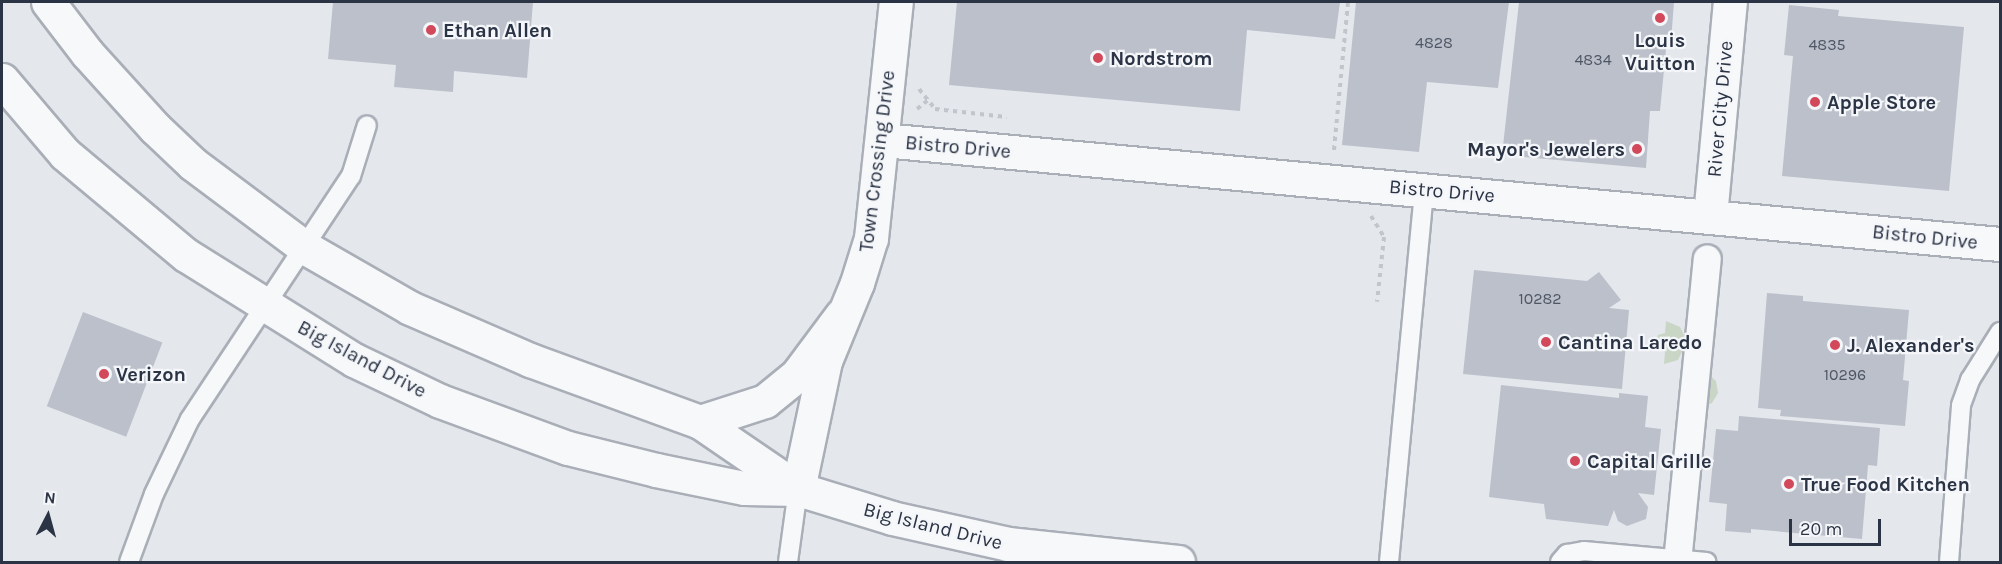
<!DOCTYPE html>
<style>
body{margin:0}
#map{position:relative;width:2002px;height:564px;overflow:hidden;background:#e4e7ec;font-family:Karla,sans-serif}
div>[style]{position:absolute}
.green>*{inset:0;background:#c9d6c5}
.building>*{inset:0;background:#bbc0ca;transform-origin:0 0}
.path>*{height:4px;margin-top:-2px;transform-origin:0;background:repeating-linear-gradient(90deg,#c2c5cb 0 4.5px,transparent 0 9px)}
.roads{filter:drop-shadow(2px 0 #a9aeb7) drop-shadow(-2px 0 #a9aeb7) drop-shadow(0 2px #a9aeb7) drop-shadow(0 -2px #a9aeb7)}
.service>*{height:18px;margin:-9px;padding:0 9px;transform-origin:9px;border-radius:9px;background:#f7f8fa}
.pedestrian>*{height:27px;margin:-13.5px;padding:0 13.5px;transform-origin:13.5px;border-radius:13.5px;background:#f7f8fa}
.minor>*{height:33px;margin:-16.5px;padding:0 16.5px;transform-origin:16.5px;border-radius:16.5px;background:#f7f8fa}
.tertiary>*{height:33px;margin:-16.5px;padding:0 16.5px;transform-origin:16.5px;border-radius:16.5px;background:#f7f8fa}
.dots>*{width:16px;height:16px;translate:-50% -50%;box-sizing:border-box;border:3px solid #f4f6f9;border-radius:50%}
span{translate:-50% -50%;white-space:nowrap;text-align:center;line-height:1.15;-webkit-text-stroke:4.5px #f4f6f9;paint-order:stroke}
.number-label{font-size:16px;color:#4f5766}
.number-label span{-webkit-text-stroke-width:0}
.poi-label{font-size:20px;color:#2b3445;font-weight:700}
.left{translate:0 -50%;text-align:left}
.right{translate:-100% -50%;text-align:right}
.street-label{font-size:20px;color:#2b3445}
.frame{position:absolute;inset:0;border:3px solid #2b3445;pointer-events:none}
.north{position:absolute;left:18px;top:486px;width:60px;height:60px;-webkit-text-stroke:4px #f4f6f9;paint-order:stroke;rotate:6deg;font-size:16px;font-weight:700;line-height:24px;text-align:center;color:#2b3445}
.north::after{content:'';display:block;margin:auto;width:21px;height:27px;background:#2b3445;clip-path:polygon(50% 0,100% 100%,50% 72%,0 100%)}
.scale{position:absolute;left:1789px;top:519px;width:92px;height:27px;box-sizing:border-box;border:3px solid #2b3445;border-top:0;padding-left:8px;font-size:18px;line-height:21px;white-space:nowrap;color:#2b3445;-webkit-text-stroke:4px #f4f6f9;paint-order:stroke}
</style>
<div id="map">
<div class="green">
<i style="clip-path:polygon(1666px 321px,1680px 327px,1687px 341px,1678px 360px,1664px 364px,1665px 352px,1656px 343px,1658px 335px,1665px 333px)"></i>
<i style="clip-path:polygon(1707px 373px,1716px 381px,1718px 393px,1712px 403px,1701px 408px)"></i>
</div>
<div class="building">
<i style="clip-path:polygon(333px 2px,533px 2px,527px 78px,454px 71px,453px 92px,394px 87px,396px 65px,328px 59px)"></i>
<i style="clip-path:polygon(957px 2px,1340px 2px,1335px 39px,1247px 30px,1240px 111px,949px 85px)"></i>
<i style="clip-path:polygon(1356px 2px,1509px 2px,1498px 88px,1427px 82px,1419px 152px,1342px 145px)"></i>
<i style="clip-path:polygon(1519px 2px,1674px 2px,1671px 41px,1659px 40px,1659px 49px,1666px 49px,1660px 111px,1650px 111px,1646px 168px,1502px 155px)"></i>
<i style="clip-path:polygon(1789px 5px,1839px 10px,1838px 16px,1964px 27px,1949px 191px,1782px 176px,1793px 56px,1784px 55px)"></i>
<i style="clip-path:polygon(1474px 270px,1587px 281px,1599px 272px,1621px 300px,1609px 308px,1629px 310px,1622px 389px,1463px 374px)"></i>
<i style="clip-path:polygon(1767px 293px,1803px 296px,1803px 301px,1909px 310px,1903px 380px,1909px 381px,1905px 426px,1780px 416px,1781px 410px,1758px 408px)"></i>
<i style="left:83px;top:312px;width:85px;height:101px;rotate:21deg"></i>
<i style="clip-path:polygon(1501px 385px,1619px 398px,1619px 393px,1648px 396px,1645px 427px,1661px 429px,1654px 495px,1638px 493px,1648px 507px,1646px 519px,1627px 526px,1618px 521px,1614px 510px,1608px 526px,1546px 519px,1544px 504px,1489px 497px)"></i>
<i style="clip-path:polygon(1739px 416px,1880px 428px,1877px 466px,1868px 465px,1862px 539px,1751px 529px,1751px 533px,1725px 531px,1727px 504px,1709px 502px,1716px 429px,1738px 431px)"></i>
</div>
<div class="path">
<i style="left:919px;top:89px;width:26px;rotate:51deg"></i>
<i style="left:935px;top:109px;width:72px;rotate:6.3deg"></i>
<i style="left:917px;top:109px;width:14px;rotate:-39deg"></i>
<i style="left:1334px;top:150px;width:149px;rotate:-84.6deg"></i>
<i style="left:1371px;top:216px;width:25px;rotate:58deg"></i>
<i style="left:1384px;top:237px;width:65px;rotate:96.1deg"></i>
</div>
<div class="roads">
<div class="service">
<i style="left:129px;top:562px;width:72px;rotate:-69.8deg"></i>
<i style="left:154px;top:494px;width:83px;rotate:-64.4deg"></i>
<i style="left:190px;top:419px;width:291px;rotate:-56.5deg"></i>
<i style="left:351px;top:176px;width:53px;rotate:-72.6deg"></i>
<i style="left:788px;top:562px;width:74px;rotate:-82.2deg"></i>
<i style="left:1389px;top:562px;width:375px;rotate:-84.6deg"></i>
<i style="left:1560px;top:562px;width:11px;rotate:-49deg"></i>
<i style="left:1567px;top:554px;width:17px;rotate:-10deg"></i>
<i style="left:1584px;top:551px;width:123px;rotate:5.1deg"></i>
<i style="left:1949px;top:562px;width:157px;rotate:-85.6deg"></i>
<i style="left:1961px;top:405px;width:27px;rotate:-70deg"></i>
<i style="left:1970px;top:380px;width:57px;rotate:-58deg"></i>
</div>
<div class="pedestrian">
<i style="left:1677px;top:562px;width:305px;rotate:-84.4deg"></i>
</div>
<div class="minor">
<i style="left:883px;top:140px;width:1122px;rotate:5.32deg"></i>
<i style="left:1710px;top:216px;width:215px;rotate:-84.7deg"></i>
<i style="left:798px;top:489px;width:131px;rotate:-78.1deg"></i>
<i style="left:825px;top:361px;width:84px;rotate:-67.7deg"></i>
<i style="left:857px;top:283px;width:47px;rotate:-72.7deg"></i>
<i style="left:871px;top:238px;width:237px;rotate:-84deg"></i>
</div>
<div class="tertiary">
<i style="left:48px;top:2px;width:64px;rotate:52.6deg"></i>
<i style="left:87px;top:53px;width:101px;rotate:47.8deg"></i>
<i style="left:155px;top:128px;width:52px;rotate:43.5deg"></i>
<i style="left:193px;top:164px;width:139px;rotate:36.8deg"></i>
<i style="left:304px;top:247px;width:122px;rotate:29.9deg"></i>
<i style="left:410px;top:308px;width:131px;rotate:23.4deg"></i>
<i style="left:530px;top:360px;width:181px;rotate:20deg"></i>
<i style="left:700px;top:422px;width:119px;rotate:34.4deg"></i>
<i style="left:2px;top:80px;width:97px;rotate:49.6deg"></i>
<i style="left:65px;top:154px;width:158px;rotate:39.9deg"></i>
<i style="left:186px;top:255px;width:198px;rotate:32deg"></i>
<i style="left:354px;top:360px;width:95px;rotate:25.5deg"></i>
<i style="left:440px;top:401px;width:136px;rotate:20.2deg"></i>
<i style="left:568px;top:448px;width:91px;rotate:14deg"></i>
<i style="left:656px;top:470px;width:90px;rotate:11.6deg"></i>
<i style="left:744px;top:488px;width:54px;rotate:1.1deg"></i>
<i style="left:798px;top:489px;width:98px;rotate:17.1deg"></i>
<i style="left:892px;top:518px;width:119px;rotate:12.6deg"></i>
<i style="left:1008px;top:544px;width:171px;rotate:6deg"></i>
<i style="left:700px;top:422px;width:68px;rotate:-17.9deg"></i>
<i style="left:765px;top:401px;width:41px;rotate:-39.1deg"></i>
<i style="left:797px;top:375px;width:74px;rotate:-53.3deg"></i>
</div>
</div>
<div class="dots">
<i style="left:1660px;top:18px;background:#d1495b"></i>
<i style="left:431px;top:30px;background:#d1495b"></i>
<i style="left:1098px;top:58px;background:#d1495b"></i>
<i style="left:1815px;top:102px;background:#d1495b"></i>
<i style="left:1637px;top:149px;background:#d1495b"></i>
<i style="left:1546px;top:342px;background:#d1495b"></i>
<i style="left:1835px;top:345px;background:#d1495b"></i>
<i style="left:104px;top:374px;background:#d1495b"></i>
<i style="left:1575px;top:461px;background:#d1495b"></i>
<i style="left:1789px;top:484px;background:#d1495b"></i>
</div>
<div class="number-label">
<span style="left:1434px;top:43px">4828</span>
<span style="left:1827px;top:45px">4835</span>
<span style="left:1593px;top:60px">4834</span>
<span style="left:1540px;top:299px">10282</span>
<span style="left:1845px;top:375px">10296</span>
</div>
<div class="poi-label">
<span class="left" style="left:443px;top:30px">Ethan Allen</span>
<span style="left:1660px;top:52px">Louis<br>Vuitton</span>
<span class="left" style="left:1110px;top:58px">Nordstrom</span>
<span class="left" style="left:1827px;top:102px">Apple Store</span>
<span class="right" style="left:1625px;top:149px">Mayor's Jewelers</span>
<span class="left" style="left:1558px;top:342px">Cantina Laredo</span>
<span class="left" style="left:1847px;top:345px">J. Alexander's</span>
<span class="left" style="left:116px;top:374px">Verizon</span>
<span class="left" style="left:1587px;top:461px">Capital Grille</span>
<span class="left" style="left:1801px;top:484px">True Food Kitchen</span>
</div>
<div class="street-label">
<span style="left:1720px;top:109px;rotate:-85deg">River City Drive</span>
<span style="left:958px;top:147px;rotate:5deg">Bistro Drive</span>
<span style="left:877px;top:161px;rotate:-83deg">Town Crossing Drive</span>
<span style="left:1442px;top:191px;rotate:5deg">Bistro Drive</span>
<span style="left:1925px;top:237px;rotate:6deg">Bistro Drive</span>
<span style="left:362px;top:359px;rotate:28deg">Big Island Drive</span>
<span style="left:933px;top:526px;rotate:14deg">Big Island Drive</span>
</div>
<div class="frame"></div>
<div class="north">N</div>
<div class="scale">20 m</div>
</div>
